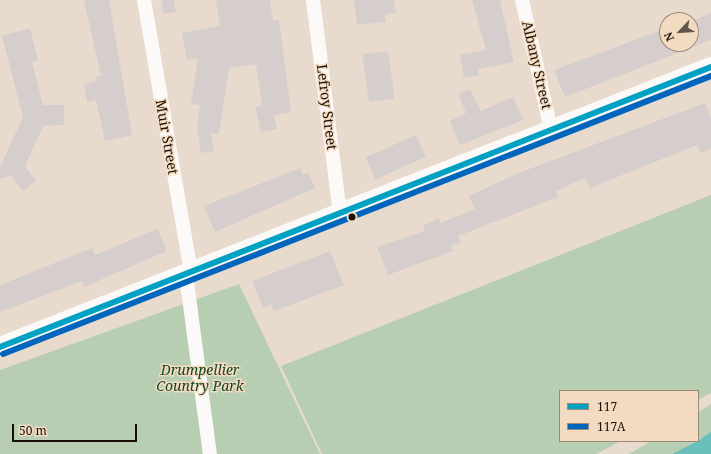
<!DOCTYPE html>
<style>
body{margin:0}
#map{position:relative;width:711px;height:454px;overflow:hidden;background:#e8dbcd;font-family:"Noto Serif",serif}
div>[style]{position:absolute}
.green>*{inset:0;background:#b8ceb2}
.water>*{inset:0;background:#69bfbc}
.building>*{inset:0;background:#d6cecd;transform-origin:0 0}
.street>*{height:14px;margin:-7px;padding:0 7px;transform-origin:7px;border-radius:7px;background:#fcfaf8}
.secondary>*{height:20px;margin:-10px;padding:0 10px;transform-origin:10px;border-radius:10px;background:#fcfaf8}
.bus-1>*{height:6px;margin:-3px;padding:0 3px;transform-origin:3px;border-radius:3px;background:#01a1c4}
.bus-2>*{height:6px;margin:-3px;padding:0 3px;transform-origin:3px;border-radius:3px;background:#0065bd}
.dots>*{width:11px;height:11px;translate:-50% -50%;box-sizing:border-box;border:2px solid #f3dbc2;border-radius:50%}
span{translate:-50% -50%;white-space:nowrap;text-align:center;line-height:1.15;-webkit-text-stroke:3px #f3dbc2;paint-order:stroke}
.street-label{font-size:14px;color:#191108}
.park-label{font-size:14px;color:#0e4522;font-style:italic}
.legend{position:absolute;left:559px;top:390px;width:140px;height:52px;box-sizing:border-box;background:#f3dbc2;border:1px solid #9c8a78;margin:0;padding:5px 7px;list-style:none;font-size:12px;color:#191108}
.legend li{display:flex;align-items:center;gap:8px;height:20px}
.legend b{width:20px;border:1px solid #9c8a78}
.north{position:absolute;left:659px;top:12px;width:40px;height:40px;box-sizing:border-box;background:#f3dbc2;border:1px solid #9c8a78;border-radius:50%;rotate:245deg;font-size:11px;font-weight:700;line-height:16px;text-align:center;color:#191108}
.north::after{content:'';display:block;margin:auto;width:14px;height:18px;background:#61584d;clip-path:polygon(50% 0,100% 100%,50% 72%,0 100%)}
.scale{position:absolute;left:12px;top:424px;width:125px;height:18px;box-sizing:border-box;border:2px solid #191108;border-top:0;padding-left:5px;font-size:12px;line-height:14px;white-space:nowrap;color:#191108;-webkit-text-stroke:3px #f3dbc2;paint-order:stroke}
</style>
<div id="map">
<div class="green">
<i style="clip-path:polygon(711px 195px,711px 393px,698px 400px,698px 391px,560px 391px,560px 441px,621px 441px,596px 454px,322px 454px,281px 366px)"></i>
<i style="clip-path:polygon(239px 284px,320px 454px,0 454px,0 370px)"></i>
<i style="clip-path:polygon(711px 404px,711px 454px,628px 454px,652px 441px,698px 441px,698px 412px)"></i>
</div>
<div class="water">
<i style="clip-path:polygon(711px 432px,711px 454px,672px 454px,698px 441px)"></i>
</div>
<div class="building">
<i style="clip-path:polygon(84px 0,109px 0,132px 135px,105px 141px,96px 100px,87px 102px,84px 84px,97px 81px,96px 77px,101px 76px)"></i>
<i style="clip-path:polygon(162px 0,174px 0,176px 12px,163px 14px)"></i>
<i style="clip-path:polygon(216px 0,270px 0,273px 21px,279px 20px,291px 112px,274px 115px,277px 129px,261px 132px,255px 107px,262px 105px,256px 64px,229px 68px,219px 134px,211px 133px,214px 151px,201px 153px,197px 126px,200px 105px,191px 104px,198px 58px,187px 60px,182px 33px,220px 26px)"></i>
<i style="clip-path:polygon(354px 0,394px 0,396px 13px,385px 14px,386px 22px,357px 25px)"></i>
<i style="clip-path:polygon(472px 0,500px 0,514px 62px,478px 69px,479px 75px,464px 78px,460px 55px,486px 50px)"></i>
<i style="clip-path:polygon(711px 13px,711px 40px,565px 97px,554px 70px,667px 28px,667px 44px,691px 44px,691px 22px)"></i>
<i style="clip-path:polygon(30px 28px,38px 61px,32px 62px,43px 105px,64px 105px,64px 125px,43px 126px,25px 166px,36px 181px,23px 191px,11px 175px,0 179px,0 167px,23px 117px,2px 36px)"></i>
<i style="left:388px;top:51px;width:48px;height:26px;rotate:82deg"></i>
<i style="clip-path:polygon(470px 89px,481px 111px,513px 97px,523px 120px,460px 145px,450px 121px,466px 113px,458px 94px)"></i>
<i style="clip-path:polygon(705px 103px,711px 118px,711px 149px,701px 153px,697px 145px,590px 188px,585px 178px,556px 191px,558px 197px,458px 236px,461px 242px,451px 246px,453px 251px,388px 275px,377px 247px,425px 231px,423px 225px,439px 218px,440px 223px,475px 209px,469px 196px,516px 174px)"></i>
<i style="left:416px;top:135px;width:24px;height:55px;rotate:66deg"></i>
<i style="clip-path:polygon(300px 168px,303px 175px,308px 173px,315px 188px,215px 232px,204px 206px)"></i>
<i style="clip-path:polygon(158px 229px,167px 251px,84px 287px,82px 281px,0 312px,0 285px,92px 248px,95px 255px)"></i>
<i style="clip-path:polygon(330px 251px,344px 285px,274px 311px,271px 305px,263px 308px,252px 281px)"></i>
</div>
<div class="street">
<i style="left:144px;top:0;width:277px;rotate:80.2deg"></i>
<i style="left:313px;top:0;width:217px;rotate:82.8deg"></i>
<i style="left:522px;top:0;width:133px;rotate:77.4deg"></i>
<i style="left:186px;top:275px;width:181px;rotate:82.4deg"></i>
</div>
<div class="secondary">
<i style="left:0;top:347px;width:764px;rotate:-21.5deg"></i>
</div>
<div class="bus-1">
<i style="left:0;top:347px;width:764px;rotate:-21.5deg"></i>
</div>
<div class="bus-2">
<i style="left:3px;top:354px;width:761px;rotate:-21.44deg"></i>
</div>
<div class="dots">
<i style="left:352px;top:217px;background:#191108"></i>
</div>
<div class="street-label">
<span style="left:537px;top:65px;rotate:77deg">Albany Street</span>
<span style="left:327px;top:107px;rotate:83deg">Lefroy Street</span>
<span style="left:167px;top:137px;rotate:80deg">Muir Street</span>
</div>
<div class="park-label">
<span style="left:200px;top:378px">Drumpellier<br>Country Park</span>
</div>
<ul class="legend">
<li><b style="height:5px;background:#01a1c4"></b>117</li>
<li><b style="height:5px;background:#0065bd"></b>117A</li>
</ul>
<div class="north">N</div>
<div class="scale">50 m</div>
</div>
